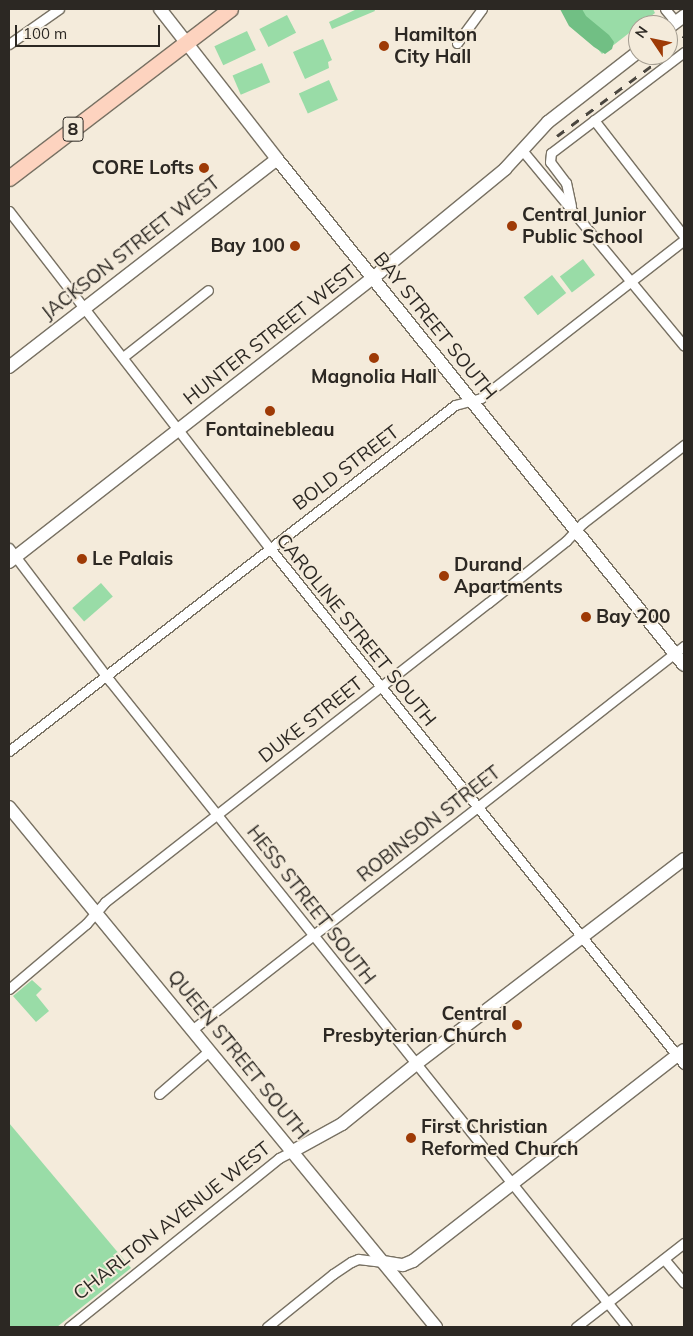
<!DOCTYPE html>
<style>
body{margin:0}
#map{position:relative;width:693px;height:1336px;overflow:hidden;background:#f4ebdb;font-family:Mulish,sans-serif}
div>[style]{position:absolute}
.green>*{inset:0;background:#99dca7;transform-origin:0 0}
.forest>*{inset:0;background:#71bf84}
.roads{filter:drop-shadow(1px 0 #787163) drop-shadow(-1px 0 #787163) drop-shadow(0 1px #787163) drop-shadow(0 -1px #787163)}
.street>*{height:9px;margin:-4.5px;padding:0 4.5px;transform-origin:4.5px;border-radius:4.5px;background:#fff}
.secondary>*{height:12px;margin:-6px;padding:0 6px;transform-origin:6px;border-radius:6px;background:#fff}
.primary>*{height:15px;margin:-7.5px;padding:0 7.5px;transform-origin:7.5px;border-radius:7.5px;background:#fdd3bf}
.rail>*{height:3px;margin-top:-1.5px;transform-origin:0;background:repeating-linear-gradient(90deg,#4a463f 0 9px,transparent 0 18px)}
.dots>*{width:14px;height:14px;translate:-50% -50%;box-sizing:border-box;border:2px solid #f4ebdb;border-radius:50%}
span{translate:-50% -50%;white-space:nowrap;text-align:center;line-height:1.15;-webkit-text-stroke:4px #f4ebdb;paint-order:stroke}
.shield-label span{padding:1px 4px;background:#f4ebdb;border:1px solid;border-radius:4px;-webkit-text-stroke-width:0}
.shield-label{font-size:18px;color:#2c2823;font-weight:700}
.poi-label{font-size:19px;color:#2c2823;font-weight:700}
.left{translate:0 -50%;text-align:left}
.right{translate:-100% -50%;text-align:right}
.street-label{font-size:19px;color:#2c2823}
.frame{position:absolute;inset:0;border:10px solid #2c2823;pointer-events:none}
.north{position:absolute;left:628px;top:15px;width:50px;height:50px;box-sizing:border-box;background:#f4ebdb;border:1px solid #a49d91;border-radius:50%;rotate:304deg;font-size:14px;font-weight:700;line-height:20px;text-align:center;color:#2c2823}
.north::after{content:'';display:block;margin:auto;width:18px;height:22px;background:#9e3a06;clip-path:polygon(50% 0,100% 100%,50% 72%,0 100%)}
.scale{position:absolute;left:15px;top:25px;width:145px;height:22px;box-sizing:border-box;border:2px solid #2c2823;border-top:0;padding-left:6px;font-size:15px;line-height:18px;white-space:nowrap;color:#2c2823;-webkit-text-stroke:4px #f4ebdb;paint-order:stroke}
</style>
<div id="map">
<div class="green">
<i style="clip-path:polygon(357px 9px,374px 9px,375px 11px,332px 29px,329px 22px)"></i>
<i style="clip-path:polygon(564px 9px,653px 9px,655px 13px,602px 54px)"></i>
<i style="left:287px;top:15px;width:20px;height:31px;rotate:63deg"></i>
<i style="left:247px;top:31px;width:21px;height:36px;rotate:65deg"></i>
<i style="clip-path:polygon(323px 39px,332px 60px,328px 62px,329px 68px,305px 79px,293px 52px)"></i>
<i style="left:262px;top:63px;width:21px;height:32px;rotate:67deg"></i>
<i style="left:329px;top:80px;width:22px;height:33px;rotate:66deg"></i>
<i style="left:583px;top:259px;width:20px;height:29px;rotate:53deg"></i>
<i style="left:552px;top:275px;width:23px;height:36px;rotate:52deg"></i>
<i style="left:101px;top:583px;width:18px;height:38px;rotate:49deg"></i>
<i style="clip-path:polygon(32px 980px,42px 989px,36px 995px,49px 1011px,36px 1022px,13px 996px)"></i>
<i style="clip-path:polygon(9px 1123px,131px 1268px,57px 1327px,9px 1327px)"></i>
</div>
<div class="forest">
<i style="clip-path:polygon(560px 9px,582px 9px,586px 16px,609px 35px,614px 42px,612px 49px,605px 54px,594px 47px,569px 26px)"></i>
</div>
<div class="roads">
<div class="street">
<i style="left:665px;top:9px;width:17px;rotate:50deg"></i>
<i style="left:457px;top:43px;width:42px;rotate:-53.7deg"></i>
<i style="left:9px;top:44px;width:61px;rotate:-35deg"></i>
<i style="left:594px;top:120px;width:147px;rotate:52.2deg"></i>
<i style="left:522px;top:150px;width:254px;rotate:50.4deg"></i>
<i style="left:571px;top:206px;width:24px;rotate:-102deg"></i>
<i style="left:566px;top:183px;width:26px;rotate:-127deg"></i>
<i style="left:550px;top:162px;width:9px;rotate:-84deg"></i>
<i style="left:551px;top:153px;width:167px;rotate:-37.2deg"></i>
<i style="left:9px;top:211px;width:425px;rotate:52.3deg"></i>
<i style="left:269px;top:547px;width:663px;rotate:51.25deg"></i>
<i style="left:123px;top:357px;width:108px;rotate:-38.2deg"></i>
<i style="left:9px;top:548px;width:167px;rotate:52.8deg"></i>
<i style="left:110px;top:681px;width:827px;rotate:51.33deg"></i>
<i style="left:9px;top:751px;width:564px;rotate:-37.8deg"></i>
<i style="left:455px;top:405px;width:27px;rotate:-15deg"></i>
<i style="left:481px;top:398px;width:257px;rotate:-37.9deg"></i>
<i style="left:9px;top:989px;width:101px;rotate:-40.2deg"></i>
<i style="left:86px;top:924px;width:29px;rotate:-49deg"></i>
<i style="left:105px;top:902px;width:486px;rotate:-38deg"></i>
<i style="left:488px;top:603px;width:100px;rotate:-38.5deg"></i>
<i style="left:566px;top:541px;width:25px;rotate:-47deg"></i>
<i style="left:583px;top:523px;width:128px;rotate:-37.7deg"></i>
<i style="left:193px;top:1029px;width:623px;rotate:-37.96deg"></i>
<i style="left:159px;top:1094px;width:67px;rotate:-40.8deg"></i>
<i style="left:664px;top:1259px;width:31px;rotate:50deg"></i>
<i style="left:69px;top:1327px;width:270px;rotate:-38.8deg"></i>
<i style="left:279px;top:1158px;width:16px;rotate:-27deg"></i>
<i style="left:267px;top:1327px;width:85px;rotate:-38.8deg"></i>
<i style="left:333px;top:1274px;width:22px;rotate:-34deg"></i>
<i style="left:351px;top:1262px;width:8px;rotate:-23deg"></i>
<i style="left:358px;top:1259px;width:25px;rotate:7deg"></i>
<i style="left:576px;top:1327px;width:137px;rotate:-37.9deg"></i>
</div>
<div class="secondary">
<i style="left:160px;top:9px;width:190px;rotate:52deg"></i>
<i style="left:277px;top:159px;width:649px;rotate:51.19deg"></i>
<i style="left:668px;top:28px;width:20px;rotate:-37deg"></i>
<i style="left:9px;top:367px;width:339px;rotate:-37.8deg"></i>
<i style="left:9px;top:562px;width:472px;rotate:-38deg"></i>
<i style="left:381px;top:271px;width:161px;rotate:-39.4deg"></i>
<i style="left:505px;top:169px;width:64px;rotate:-47.5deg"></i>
<i style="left:548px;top:122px;width:114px;rotate:-37.9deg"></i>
<i style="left:9px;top:807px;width:673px;rotate:50.61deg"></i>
<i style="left:293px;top:1151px;width:56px;rotate:-28.9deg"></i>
<i style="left:342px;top:1124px;width:95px;rotate:-39deg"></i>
<i style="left:416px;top:1064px;width:337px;rotate:-37.4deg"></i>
<i style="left:383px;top:1262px;width:20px;rotate:9deg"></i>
<i style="left:403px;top:1265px;width:11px;rotate:-22deg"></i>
<i style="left:413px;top:1261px;width:343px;rotate:-37.9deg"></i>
</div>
<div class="primary">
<i style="left:9px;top:178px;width:278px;rotate:-37.4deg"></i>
</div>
</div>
<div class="rail">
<i style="left:668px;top:48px;width:19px;rotate:-35deg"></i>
<i style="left:557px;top:136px;width:136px;rotate:-36.6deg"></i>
</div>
<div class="dots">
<i style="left:384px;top:46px;background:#9e3a06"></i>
<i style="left:204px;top:168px;background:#9e3a06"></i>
<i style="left:512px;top:226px;background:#9e3a06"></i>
<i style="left:295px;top:246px;background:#9e3a06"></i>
<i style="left:374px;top:358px;background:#9e3a06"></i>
<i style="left:270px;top:411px;background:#9e3a06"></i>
<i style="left:82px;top:559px;background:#9e3a06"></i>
<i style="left:444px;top:576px;background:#9e3a06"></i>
<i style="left:586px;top:617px;background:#9e3a06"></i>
<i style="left:517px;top:1025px;background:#9e3a06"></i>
<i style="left:411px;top:1138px;background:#9e3a06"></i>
</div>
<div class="shield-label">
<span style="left:73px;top:129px">8</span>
</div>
<div class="poi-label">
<span class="left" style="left:394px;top:46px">Hamilton<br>City Hall</span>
<span class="right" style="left:194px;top:168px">CORE Lofts</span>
<span class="left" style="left:522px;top:226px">Central Junior<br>Public School</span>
<span class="right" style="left:285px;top:246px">Bay 100</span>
<span style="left:374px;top:377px">Magnolia Hall</span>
<span style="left:270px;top:430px">Fontainebleau</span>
<span class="left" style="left:92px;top:559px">Le Palais</span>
<span class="left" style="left:454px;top:576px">Durand<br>Apartments</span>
<span class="left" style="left:596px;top:617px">Bay 200</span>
<span class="right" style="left:507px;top:1025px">Central<br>Presbyterian Church</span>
<span class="left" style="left:421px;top:1138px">First Christian<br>Reformed Church</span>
</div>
<div class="street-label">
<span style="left:131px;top:248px;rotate:-38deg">JACKSON STREET WEST</span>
<span style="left:435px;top:326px;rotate:51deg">BAY STREET SOUTH</span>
<span style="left:270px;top:335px;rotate:-38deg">HUNTER STREET WEST</span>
<span style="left:346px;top:468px;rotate:-37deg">BOLD STREET</span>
<span style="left:356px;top:630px;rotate:51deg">CAROLINE STREET SOUTH</span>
<span style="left:311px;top:720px;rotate:-38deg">DUKE STREET</span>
<span style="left:429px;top:824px;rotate:-38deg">ROBINSON STREET</span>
<span style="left:311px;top:905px;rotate:52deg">HESS STREET SOUTH</span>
<span style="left:238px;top:1055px;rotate:51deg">QUEEN STREET SOUTH</span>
<span style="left:172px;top:1221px;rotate:-38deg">CHARLTON AVENUE WEST</span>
</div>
<div class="frame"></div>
<div class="north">N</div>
<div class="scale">100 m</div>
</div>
